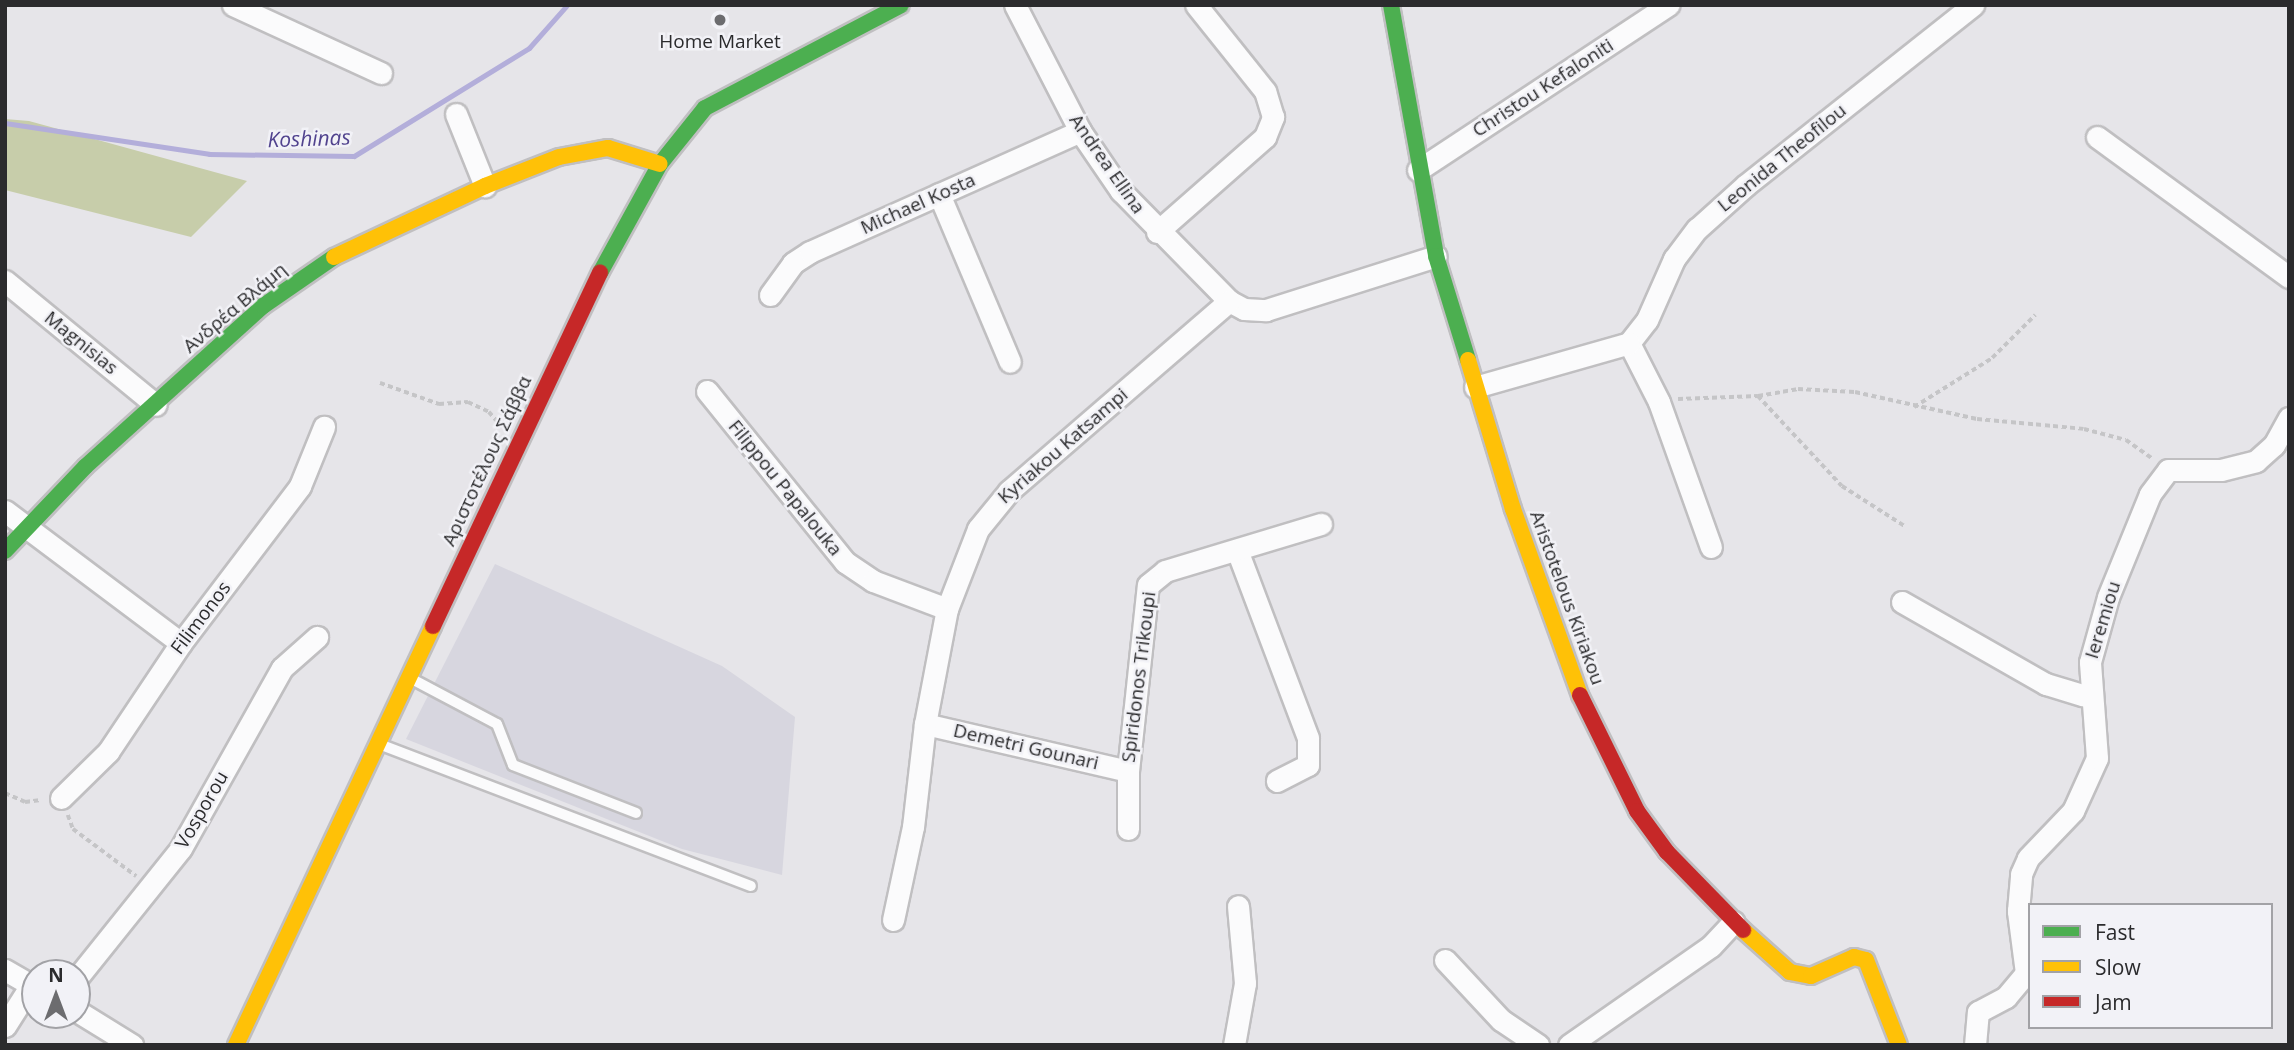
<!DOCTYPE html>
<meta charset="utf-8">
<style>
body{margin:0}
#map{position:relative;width:2294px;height:1050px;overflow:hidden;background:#e6e5e9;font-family:"Open Sans",sans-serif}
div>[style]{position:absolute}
.built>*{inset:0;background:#d7d6df}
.forest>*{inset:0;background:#c7cdaa}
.stream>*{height:5px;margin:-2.5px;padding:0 2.5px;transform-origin:2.5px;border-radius:2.5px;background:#b3aeda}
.path>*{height:3.5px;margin-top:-1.75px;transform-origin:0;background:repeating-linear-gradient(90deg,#c5c5c7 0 5px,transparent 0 8.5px)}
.roads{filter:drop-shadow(2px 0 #c0bfc1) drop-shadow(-2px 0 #c0bfc1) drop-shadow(0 2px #c0bfc1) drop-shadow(0 -2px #c0bfc1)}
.lane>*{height:10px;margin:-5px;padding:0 5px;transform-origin:5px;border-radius:5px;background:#fbfbfc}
.street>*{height:21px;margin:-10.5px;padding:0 10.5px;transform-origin:10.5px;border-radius:10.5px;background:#fbfbfc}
.fast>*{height:16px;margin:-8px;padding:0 8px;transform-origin:8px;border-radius:8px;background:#4caf50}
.slow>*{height:16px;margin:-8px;padding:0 8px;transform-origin:8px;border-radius:8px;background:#ffc107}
.jam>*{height:16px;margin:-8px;padding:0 8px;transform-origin:8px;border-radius:8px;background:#c62828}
.dots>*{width:19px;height:19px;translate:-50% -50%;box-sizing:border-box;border:4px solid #f2f2f7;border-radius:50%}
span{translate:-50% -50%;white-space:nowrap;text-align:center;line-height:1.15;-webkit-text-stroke:5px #f2f2f7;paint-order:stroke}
.poi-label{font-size:19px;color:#2b2b2d}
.street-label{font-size:19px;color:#2b2b2d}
.water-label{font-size:21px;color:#51438e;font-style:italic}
.frame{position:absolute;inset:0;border:7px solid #2b2b2d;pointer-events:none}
.legend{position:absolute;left:2028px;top:903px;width:245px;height:126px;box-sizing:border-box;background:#f2f2f7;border:2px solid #a2a2a6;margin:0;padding:9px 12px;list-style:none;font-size:21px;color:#2b2b2d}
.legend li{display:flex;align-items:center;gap:14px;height:35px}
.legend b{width:35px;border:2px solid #a2a2a6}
.north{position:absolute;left:21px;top:959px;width:70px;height:70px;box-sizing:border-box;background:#f2f2f7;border:2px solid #a2a2a6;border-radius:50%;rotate:0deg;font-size:19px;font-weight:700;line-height:28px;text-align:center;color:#2b2b2d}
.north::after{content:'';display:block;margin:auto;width:24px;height:32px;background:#6c6c6f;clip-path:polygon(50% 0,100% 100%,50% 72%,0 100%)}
</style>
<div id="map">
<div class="built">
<i style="clip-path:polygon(495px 564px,722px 666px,795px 717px,782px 875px,682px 849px,406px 739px)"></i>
</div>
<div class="forest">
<i style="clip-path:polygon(5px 119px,29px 121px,247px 181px,191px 237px,5px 190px)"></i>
</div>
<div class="stream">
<i style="left:5px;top:123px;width:206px;rotate:8.6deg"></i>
<i style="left:209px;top:154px;width:145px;rotate:0.8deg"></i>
<i style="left:354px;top:156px;width:206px;rotate:-31.7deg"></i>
<i style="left:529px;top:48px;width:57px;rotate:-48.5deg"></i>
</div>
<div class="path">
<i style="left:380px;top:383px;width:63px;rotate:19.6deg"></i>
<i style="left:439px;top:404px;width:29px;rotate:-4deg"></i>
<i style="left:468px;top:402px;width:23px;rotate:25deg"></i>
<i style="left:489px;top:412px;width:20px;rotate:49deg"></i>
<i style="left:1758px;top:396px;width:123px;rotate:47deg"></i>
<i style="left:1842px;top:486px;width:76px;rotate:32.6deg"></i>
<i style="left:1678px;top:399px;width:80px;rotate:-2.1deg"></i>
<i style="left:1758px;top:396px;width:41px;rotate:-9.9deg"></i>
<i style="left:1798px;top:389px;width:57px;rotate:3deg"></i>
<i style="left:1855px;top:392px;width:125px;rotate:12.5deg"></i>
<i style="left:1977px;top:419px;width:107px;rotate:5.3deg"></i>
<i style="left:2084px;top:429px;width:43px;rotate:14.7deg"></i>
<i style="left:2126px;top:440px;width:32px;rotate:35deg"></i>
<i style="left:1914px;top:407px;width:92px;rotate:-32.1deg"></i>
<i style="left:1992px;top:358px;width:61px;rotate:-45deg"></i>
<i style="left:5px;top:793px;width:22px;rotate:24deg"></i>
<i style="left:25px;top:802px;width:16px;rotate:-7deg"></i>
<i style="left:68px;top:815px;width:15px;rotate:70deg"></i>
<i style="left:73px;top:829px;width:79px;rotate:36.7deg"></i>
</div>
<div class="roads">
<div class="lane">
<i style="left:410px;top:678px;width:98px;rotate:27.9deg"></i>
<i style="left:497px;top:724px;width:44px;rotate:68.7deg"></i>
<i style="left:513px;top:765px;width:132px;rotate:21.3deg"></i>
<i style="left:379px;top:744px;width:398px;rotate:20.9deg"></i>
</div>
<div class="street">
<i style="left:233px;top:5px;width:163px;rotate:24.7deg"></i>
<i style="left:1015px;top:5px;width:142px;rotate:62.7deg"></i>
<i style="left:1080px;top:131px;width:73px;rotate:55.7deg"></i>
<i style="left:1121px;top:191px;width:154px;rotate:45.5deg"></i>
<i style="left:1229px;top:301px;width:17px;rotate:28deg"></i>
<i style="left:1244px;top:309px;width:22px;rotate:3deg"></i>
<i style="left:1266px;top:310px;width:178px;rotate:-17.6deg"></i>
<i style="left:456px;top:114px;width:78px;rotate:68.1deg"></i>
<i style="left:2097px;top:137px;width:238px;rotate:36.1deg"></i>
<i style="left:1418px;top:170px;width:300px;rotate:-33.4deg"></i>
<i style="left:939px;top:194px;width:182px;rotate:67.1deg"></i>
<i style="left:1157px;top:232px;width:144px;rotate:-41.3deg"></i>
<i style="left:1265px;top:137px;width:22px;rotate:-68deg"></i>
<i style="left:1273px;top:117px;width:27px;rotate:-107deg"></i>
<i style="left:1265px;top:91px;width:110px;rotate:-128.7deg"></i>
<i style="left:5px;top:281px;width:195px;rotate:39.4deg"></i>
<i style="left:770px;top:295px;width:39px;rotate:-54deg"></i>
<i style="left:793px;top:263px;width:20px;rotate:-33deg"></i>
<i style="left:810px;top:252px;width:296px;rotate:-24.1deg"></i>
<i style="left:1629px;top:343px;width:29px;rotate:-52deg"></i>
<i style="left:1647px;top:320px;width:67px;rotate:-66.1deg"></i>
<i style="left:1674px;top:259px;width:38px;rotate:-53deg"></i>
<i style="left:1697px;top:229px;width:66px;rotate:-41.9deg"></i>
<i style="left:1746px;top:185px;width:290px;rotate:-38.4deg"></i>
<i style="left:1629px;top:343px;width:66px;rotate:63deg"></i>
<i style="left:1659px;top:402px;width:154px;rotate:70.3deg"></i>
<i style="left:1475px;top:387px;width:160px;rotate:-15.9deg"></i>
<i style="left:707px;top:391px;width:220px;rotate:51.1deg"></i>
<i style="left:845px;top:562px;width:34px;rotate:34deg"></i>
<i style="left:873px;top:581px;width:79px;rotate:20.7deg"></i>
<i style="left:5px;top:511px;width:220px;rotate:36.9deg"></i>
<i style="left:1237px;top:550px;width:201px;rotate:69.3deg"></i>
<i style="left:1308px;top:738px;width:27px;rotate:90deg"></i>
<i style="left:1308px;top:765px;width:35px;rotate:153deg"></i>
<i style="left:1902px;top:602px;width:166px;rotate:29.7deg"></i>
<i style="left:2046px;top:684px;width:39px;rotate:17deg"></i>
<i style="left:2083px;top:695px;width:8px;rotate:-14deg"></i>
<i style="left:925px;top:724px;width:208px;rotate:13deg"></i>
<i style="left:61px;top:798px;width:66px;rotate:-44.4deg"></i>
<i style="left:108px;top:752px;width:131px;rotate:-56.2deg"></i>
<i style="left:181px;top:643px;width:197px;rotate:-52.8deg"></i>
<i style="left:300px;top:486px;width:64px;rotate:-67.9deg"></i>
<i style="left:1128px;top:829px;width:58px;rotate:-90deg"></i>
<i style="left:1128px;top:771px;width:187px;rotate:-83.9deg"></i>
<i style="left:1148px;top:585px;width:22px;rotate:-39deg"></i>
<i style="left:1165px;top:571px;width:163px;rotate:-16.8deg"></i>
<i style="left:893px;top:920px;width:95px;rotate:-77.9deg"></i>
<i style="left:913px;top:827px;width:104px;rotate:-83.4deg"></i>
<i style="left:925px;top:724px;width:117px;rotate:-79.2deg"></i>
<i style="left:947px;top:609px;width:86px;rotate:-68.8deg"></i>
<i style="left:978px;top:529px;width:49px;rotate:-50.8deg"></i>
<i style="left:1009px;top:491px;width:291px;rotate:-40.8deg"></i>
<i style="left:1445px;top:960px;width:82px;rotate:47deg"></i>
<i style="left:1501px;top:1020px;width:45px;rotate:34deg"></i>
<i style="left:5px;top:970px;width:34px;rotate:30deg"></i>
<i style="left:77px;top:978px;width:166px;rotate:-51.3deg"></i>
<i style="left:181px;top:848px;width:206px;rotate:-60.7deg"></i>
<i style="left:282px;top:668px;width:47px;rotate:-41.5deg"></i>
<i style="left:77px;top:1011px;width:65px;rotate:31.7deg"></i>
<i style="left:5px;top:1026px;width:49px;rotate:-57.6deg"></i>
<i style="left:1234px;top:1045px;width:63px;rotate:-79.9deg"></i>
<i style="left:1245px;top:983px;width:77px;rotate:-95.2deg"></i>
<i style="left:1569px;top:1045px;width:173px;rotate:-34.9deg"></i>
<i style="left:1711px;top:946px;width:33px;rotate:-47deg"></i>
<i style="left:1975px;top:1045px;width:33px;rotate:-85deg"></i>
<i style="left:1978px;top:1012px;width:32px;rotate:-28deg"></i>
<i style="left:2006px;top:997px;width:31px;rotate:-50deg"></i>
<i style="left:2026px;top:973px;width:63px;rotate:-97.4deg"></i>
<i style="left:2018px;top:911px;width:37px;rotate:-85deg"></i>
<i style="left:2021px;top:874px;width:17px;rotate:-66deg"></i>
<i style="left:2028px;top:858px;width:65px;rotate:-46.2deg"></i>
<i style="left:2073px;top:811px;width:58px;rotate:-65.6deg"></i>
<i style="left:2097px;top:758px;width:96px;rotate:-94.2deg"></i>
<i style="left:2090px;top:662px;width:67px;rotate:-74.5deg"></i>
<i style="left:2108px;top:597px;width:111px;rotate:-67.8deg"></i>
<i style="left:2150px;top:494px;width:30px;rotate:-53deg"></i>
<i style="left:2168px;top:470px;width:53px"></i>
<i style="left:2221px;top:470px;width:36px;rotate:-14deg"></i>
<i style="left:2256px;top:461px;width:24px;rotate:-42deg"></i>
<i style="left:2274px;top:445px;width:31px;rotate:-61deg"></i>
</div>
<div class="fast">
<i style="left:1391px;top:5px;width:255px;rotate:79.8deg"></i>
<i style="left:1436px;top:256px;width:109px;rotate:72.9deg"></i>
<i style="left:600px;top:273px;width:124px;rotate:-61.2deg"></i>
<i style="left:660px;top:164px;width:72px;rotate:-51.2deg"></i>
<i style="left:705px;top:108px;width:221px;rotate:-27.7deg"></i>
<i style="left:5px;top:551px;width:117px;rotate:-46.4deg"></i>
<i style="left:86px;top:466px;width:239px;rotate:-42.1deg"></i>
<i style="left:263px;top:306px;width:86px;rotate:-34.6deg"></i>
</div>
<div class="slow">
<i style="left:334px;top:257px;width:167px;rotate:-25.2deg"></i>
<i style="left:485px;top:186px;width:79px;rotate:-21.4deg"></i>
<i style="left:559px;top:157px;width:50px;rotate:-10.4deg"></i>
<i style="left:608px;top:148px;width:54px;rotate:17.1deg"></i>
<i style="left:1468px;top:360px;width:156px;rotate:73.2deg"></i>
<i style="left:1513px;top:509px;width:198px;rotate:70.2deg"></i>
<i style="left:1743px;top:930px;width:63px;rotate:41.8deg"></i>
<i style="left:1790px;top:972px;width:21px;rotate:11deg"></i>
<i style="left:1811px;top:976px;width:47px;rotate:-23.8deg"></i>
<i style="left:1854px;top:957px;width:12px;rotate:14deg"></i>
<i style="left:1866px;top:960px;width:91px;rotate:68.8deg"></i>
<i style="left:236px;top:1045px;width:463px;rotate:-64.8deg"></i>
</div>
<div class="jam">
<i style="left:433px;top:626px;width:391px;rotate:-64.7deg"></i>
<i style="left:1580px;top:695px;width:129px;rotate:63.8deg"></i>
<i style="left:1637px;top:811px;width:51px;rotate:53.8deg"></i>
<i style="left:1667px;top:852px;width:109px;rotate:45.7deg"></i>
</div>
</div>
<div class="dots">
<i style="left:720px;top:20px;background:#6c6c6f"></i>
</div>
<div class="poi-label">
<span style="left:720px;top:42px">Home Market</span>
</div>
<div class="street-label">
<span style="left:1543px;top:88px;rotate:-33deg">Christou Kefaloniti</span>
<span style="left:1782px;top:158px;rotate:-39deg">Leonida Theofilou</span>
<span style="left:1107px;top:164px;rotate:55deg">Andrea Ellina</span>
<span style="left:918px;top:204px;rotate:-24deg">Michael Kosta</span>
<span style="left:235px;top:308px;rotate:-40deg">Ανδρέα Βλάμη</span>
<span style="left:81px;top:343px;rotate:39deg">Magnisias</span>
<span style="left:1063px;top:446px;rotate:-41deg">Kyriakou Katsampi</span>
<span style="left:487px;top:461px;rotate:-65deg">Αριστοτέλους Σάββα</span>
<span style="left:785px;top:488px;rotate:51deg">Filippou Papalouka</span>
<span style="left:1567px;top:598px;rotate:70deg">Aristotelous Kiriakou</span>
<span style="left:201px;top:618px;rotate:-53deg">Filimonos</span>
<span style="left:2103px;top:620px;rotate:-73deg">Ieremiou</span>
<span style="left:1139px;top:677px;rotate:-83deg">Spiridonos Trikoupi</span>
<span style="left:1026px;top:747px;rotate:13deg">Demetri Gounari</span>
<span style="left:202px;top:810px;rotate:-60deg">Vosporou</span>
</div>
<div class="water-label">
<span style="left:309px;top:138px;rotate:-2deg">Koshinas</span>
</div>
<div class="frame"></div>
<ul class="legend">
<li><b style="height:9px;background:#4caf50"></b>Fast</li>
<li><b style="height:9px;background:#ffc107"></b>Slow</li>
<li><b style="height:9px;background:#c62828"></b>Jam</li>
</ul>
<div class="north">N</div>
</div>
